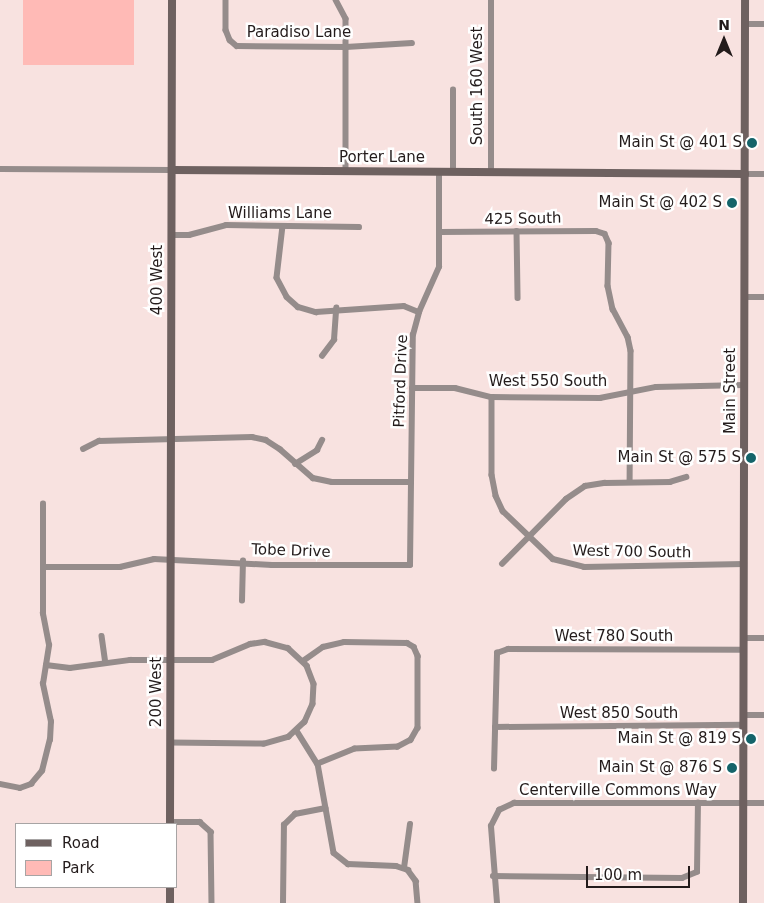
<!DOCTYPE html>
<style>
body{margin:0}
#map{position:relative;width:764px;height:903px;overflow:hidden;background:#f8e2e0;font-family:"DejaVu Sans",sans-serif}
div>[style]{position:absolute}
.green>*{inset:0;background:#ffbab6;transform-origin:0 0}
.street>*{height:5.5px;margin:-2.75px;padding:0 2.75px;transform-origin:2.75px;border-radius:2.75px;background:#958c8b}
.secondary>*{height:8px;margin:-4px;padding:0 4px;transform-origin:4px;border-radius:4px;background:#6e6160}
.dots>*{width:14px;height:14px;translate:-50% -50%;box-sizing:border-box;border:2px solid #fff;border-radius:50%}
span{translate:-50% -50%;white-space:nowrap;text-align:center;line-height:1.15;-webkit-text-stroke:5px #fff;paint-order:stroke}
.street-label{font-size:15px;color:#231b1b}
.poi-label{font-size:15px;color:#231b1b}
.right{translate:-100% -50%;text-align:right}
.legend{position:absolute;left:15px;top:823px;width:162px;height:65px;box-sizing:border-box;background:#fff;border:1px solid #a7a4a4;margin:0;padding:6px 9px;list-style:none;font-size:15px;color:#231b1b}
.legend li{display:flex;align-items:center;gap:10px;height:25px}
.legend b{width:25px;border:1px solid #a7a4a4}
.north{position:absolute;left:699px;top:15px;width:50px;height:50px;-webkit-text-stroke:4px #fff;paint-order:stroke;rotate:0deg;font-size:14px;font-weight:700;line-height:20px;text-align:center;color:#231b1b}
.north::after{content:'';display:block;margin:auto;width:18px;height:22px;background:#231b1b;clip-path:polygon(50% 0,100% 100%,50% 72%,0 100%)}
.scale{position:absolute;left:586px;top:866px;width:104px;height:22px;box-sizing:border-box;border:2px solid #231b1b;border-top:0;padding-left:6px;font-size:15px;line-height:18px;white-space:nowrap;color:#231b1b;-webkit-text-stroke:4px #fff;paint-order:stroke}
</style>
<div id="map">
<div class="green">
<i style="left:23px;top:0;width:111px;height:65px"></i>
</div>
<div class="street">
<i style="left:226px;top:0;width:30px;rotate:90deg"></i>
<i style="left:226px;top:30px;width:11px;rotate:68deg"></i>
<i style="left:230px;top:40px;width:9px;rotate:41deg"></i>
<i style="left:237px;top:46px;width:109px;rotate:0.5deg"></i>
<i style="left:346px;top:47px;width:66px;rotate:-3.5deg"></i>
<i style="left:336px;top:0;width:21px;rotate:62deg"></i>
<i style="left:346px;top:19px;width:152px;rotate:90deg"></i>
<i style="left:746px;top:24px;width:18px"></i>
<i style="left:0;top:169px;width:172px;rotate:0.3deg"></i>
<i style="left:453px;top:172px;width:82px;rotate:-90deg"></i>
<i style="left:491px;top:172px;width:172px;rotate:-90deg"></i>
<i style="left:745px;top:174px;width:19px"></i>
<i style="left:283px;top:226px;width:52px;rotate:96.6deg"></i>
<i style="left:277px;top:278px;width:21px;rotate:62deg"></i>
<i style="left:287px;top:297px;width:15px;rotate:42deg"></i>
<i style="left:298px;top:307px;width:19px;rotate:16deg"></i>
<i style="left:316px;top:312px;width:88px;rotate:-3.9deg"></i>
<i style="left:404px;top:306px;width:16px;rotate:22deg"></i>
<i style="left:517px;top:231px;width:67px;rotate:89.1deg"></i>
<i style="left:440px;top:232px;width:156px;rotate:-0.4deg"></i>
<i style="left:596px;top:231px;width:9px;rotate:18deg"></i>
<i style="left:605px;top:234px;width:10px;rotate:66deg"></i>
<i style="left:609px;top:243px;width:43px;rotate:91.3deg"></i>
<i style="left:608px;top:286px;width:24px;rotate:78deg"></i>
<i style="left:613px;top:309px;width:32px;rotate:62deg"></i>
<i style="left:628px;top:337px;width:14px;rotate:78deg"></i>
<i style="left:631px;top:351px;width:131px;rotate:90.4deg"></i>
<i style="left:172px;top:235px;width:17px"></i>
<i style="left:189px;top:235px;width:38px;rotate:-15deg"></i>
<i style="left:226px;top:225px;width:133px;rotate:0.9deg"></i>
<i style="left:745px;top:297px;width:19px"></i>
<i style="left:322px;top:356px;width:20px;rotate:-53deg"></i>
<i style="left:334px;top:340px;width:32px;rotate:-86deg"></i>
<i style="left:412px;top:388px;width:43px"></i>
<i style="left:455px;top:388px;width:38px;rotate:14deg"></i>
<i style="left:492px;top:397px;width:108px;rotate:0.5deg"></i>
<i style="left:600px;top:398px;width:57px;rotate:-11.1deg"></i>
<i style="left:656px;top:387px;width:88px;rotate:-1.3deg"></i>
<i style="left:492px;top:397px;width:78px;rotate:90deg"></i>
<i style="left:492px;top:475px;width:21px;rotate:79deg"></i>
<i style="left:496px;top:496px;width:17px;rotate:65deg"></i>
<i style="left:503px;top:511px;width:69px;rotate:43.8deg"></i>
<i style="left:553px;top:559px;width:32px;rotate:14deg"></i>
<i style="left:584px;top:567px;width:160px;rotate:-1.1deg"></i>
<i style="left:83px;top:449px;width:18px;rotate:-27deg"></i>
<i style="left:99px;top:441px;width:153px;rotate:-1.5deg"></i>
<i style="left:252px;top:437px;width:14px;rotate:12deg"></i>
<i style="left:266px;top:440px;width:17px;rotate:33deg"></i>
<i style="left:280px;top:449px;width:44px;rotate:41.3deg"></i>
<i style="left:313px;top:478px;width:19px;rotate:12deg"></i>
<i style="left:332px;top:482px;width:79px"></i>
<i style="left:295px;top:464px;width:26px;rotate:-32deg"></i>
<i style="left:317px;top:450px;width:11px;rotate:-63deg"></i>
<i style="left:502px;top:564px;width:91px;rotate:-45.4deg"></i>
<i style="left:566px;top:499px;width:23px;rotate:-34deg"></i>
<i style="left:585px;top:486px;width:20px;rotate:-9deg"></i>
<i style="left:605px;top:483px;width:65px;rotate:-0.9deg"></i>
<i style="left:670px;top:482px;width:17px;rotate:-17deg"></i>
<i style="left:43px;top:567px;width:77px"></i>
<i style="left:120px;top:567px;width:35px;rotate:-13deg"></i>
<i style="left:154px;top:559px;width:118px;rotate:2.9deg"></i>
<i style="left:272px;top:565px;width:138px"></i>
<i style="left:410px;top:565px;width:230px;rotate:-89.3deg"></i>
<i style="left:413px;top:335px;width:24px;rotate:-75deg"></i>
<i style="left:419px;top:312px;width:49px;rotate:-66deg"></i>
<i style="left:439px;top:267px;width:95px;rotate:-90deg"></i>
<i style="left:242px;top:601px;width:40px;rotate:-88.6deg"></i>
<i style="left:102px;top:636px;width:27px;rotate:82deg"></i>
<i style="left:744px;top:638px;width:20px"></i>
<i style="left:303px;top:661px;width:24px;rotate:-35deg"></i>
<i style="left:323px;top:647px;width:22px;rotate:-13deg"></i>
<i style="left:344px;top:642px;width:63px;rotate:0.9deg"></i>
<i style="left:407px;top:643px;width:8px;rotate:30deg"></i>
<i style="left:414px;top:647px;width:10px;rotate:66deg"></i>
<i style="left:418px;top:656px;width:72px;rotate:90deg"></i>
<i style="left:418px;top:728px;width:14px;rotate:120deg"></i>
<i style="left:411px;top:740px;width:15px;rotate:152deg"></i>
<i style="left:398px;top:747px;width:43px;rotate:177.3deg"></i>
<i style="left:355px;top:749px;width:40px;rotate:158deg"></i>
<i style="left:46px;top:665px;width:24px;rotate:7deg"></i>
<i style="left:70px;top:668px;width:61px;rotate:-7.6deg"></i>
<i style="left:130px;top:660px;width:82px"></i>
<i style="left:212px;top:660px;width:41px;rotate:-22.8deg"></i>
<i style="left:250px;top:644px;width:15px;rotate:-8deg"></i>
<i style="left:265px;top:642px;width:24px;rotate:15deg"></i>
<i style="left:288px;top:648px;width:26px;rotate:43deg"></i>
<i style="left:307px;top:666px;width:19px;rotate:69deg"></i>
<i style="left:314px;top:684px;width:20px;rotate:93deg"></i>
<i style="left:313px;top:704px;width:20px;rotate:114deg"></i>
<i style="left:305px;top:722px;width:22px;rotate:137deg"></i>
<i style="left:289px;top:737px;width:26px;rotate:164deg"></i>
<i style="left:264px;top:744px;width:93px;rotate:-179.4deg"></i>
<i style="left:744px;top:715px;width:20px"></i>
<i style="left:495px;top:727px;width:249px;rotate:-0.5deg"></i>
<i style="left:297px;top:731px;width:39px;rotate:58deg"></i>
<i style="left:318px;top:764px;width:90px;rotate:79.8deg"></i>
<i style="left:334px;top:853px;width:18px;rotate:38deg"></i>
<i style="left:348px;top:864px;width:48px;rotate:2.4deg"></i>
<i style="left:396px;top:866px;width:13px;rotate:18deg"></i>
<i style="left:408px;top:870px;width:14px;rotate:54deg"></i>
<i style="left:416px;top:881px;width:22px;rotate:85deg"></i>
<i style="left:494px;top:769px;width:116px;rotate:-88.5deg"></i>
<i style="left:497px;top:653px;width:12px;rotate:-20deg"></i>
<i style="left:508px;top:649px;width:236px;rotate:0.2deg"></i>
<i style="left:0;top:784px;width:20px;rotate:11deg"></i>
<i style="left:20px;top:788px;width:12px;rotate:-20deg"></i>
<i style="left:31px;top:784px;width:17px;rotate:-50deg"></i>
<i style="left:42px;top:771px;width:32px;rotate:-76deg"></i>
<i style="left:50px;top:740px;width:18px;rotate:-87deg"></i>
<i style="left:51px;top:722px;width:39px;rotate:-102deg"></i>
<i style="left:43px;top:684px;width:39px;rotate:-81deg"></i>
<i style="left:49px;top:645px;width:32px;rotate:-101deg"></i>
<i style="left:43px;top:614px;width:110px;rotate:-90deg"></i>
<i style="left:170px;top:822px;width:30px"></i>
<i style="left:200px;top:822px;width:15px;rotate:42deg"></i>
<i style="left:211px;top:832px;width:71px;rotate:89.2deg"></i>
<i style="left:404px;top:868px;width:44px;rotate:-82.2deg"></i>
<i style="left:493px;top:876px;width:189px;rotate:0.6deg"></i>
<i style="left:682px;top:878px;width:16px;rotate:-22deg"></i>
<i style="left:697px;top:872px;width:69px;rotate:-89.2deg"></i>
<i style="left:283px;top:903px;width:78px;rotate:-89.3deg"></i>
<i style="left:284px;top:825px;width:16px;rotate:-45deg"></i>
<i style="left:295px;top:814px;width:31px;rotate:-11deg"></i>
<i style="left:497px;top:903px;width:77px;rotate:-94.5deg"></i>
<i style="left:491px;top:826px;width:18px;rotate:-63deg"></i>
<i style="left:499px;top:810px;width:17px;rotate:-25deg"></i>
<i style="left:514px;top:803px;width:250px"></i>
</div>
<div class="secondary">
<i style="left:172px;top:170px;width:573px;rotate:0.4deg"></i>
<i style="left:170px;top:824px;width:824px;rotate:-89.86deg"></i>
<i style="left:170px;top:903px;width:16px;rotate:-90deg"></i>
<i style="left:743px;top:903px;width:903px;rotate:-89.87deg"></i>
</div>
<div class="dots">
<i style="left:752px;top:143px;background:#15646a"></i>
<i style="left:732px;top:203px;background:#15646a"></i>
<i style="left:751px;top:458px;background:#15646a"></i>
<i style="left:751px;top:739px;background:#15646a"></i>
<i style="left:732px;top:768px;background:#15646a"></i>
</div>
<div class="street-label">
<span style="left:299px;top:33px">Paradiso Lane</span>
<span style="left:478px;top:86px;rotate:-90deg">South 160 West</span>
<span style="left:382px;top:158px">Porter Lane</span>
<span style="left:280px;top:214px">Williams Lane</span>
<span style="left:523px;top:219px;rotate:-1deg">425 South</span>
<span style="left:158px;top:280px;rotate:-90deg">400 West</span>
<span style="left:401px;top:381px;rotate:-88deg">Pitford Drive</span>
<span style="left:548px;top:382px">West 550 South</span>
<span style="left:731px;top:391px;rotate:-90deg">Main Street</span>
<span style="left:291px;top:551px;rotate:2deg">Tobe Drive</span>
<span style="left:632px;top:552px;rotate:1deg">West 700 South</span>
<span style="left:614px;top:637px">West 780 South</span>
<span style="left:157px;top:692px;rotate:-90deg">200 West</span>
<span style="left:619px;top:714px">West 850 South</span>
<span style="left:618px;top:791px">Centerville Commons Way</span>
</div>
<div class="poi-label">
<span class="right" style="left:742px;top:143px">Main St @ 401 S</span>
<span class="right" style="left:722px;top:203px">Main St @ 402 S</span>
<span class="right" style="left:741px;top:458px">Main St @ 575 S</span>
<span class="right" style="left:741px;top:739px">Main St @ 819 S</span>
<span class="right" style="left:722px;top:768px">Main St @ 876 S</span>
</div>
<ul class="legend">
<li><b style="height:6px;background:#6e6160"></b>Road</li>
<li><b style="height:14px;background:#ffbab6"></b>Park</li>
</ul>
<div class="north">N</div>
<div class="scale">100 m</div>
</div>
